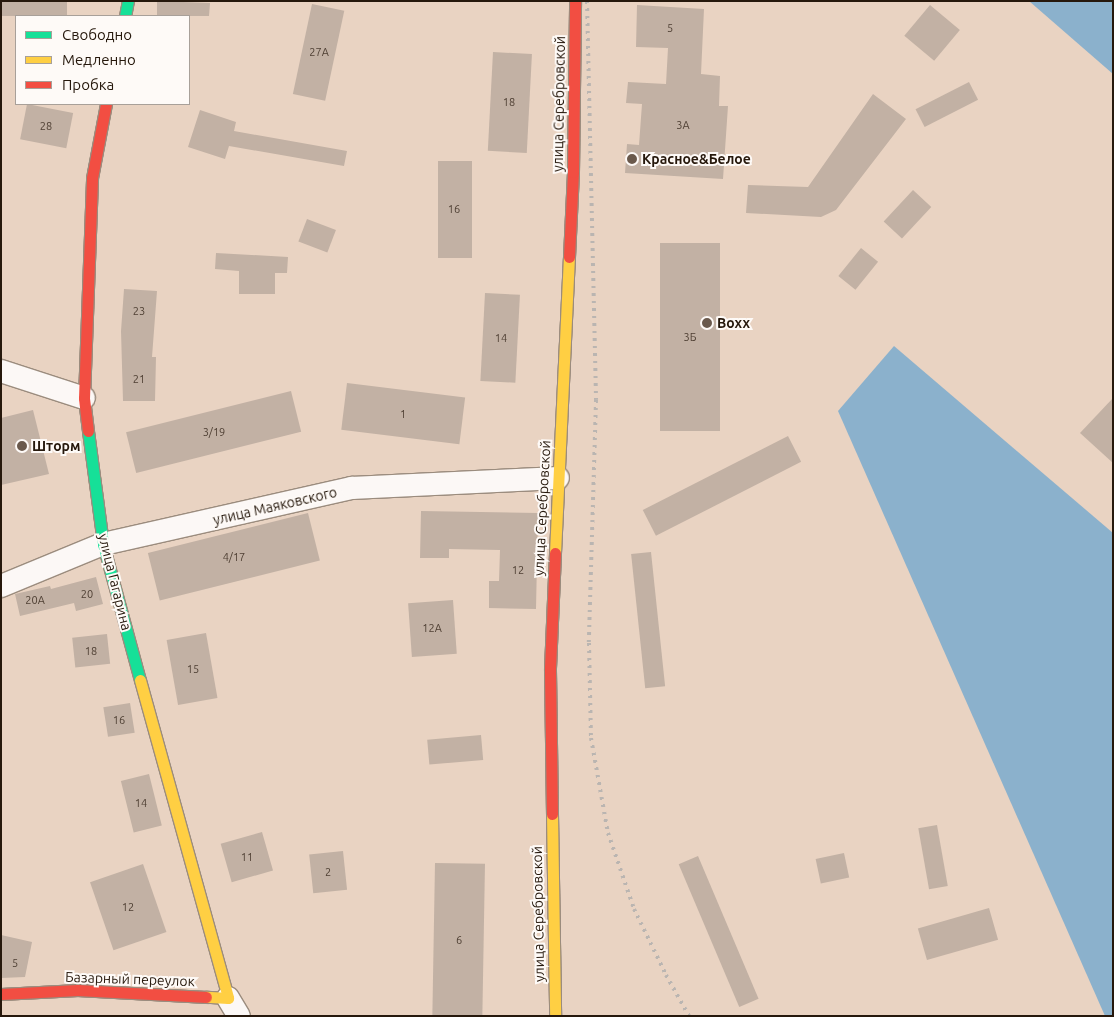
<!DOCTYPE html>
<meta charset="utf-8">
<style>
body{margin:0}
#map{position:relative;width:1114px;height:1017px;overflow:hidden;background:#e9d3c2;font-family:Ubuntu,sans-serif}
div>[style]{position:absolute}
.water>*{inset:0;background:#8bb1cc}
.building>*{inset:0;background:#c2b1a4;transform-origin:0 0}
.roads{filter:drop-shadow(1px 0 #9b8c7e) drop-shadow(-1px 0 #9b8c7e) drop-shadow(0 1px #9b8c7e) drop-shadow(0 -1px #9b8c7e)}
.street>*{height:22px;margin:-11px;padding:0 11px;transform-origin:11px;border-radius:11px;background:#fcf8f6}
.fast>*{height:11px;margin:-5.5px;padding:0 5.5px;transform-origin:5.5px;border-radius:5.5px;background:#16e098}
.slow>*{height:11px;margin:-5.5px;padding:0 5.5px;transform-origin:5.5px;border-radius:5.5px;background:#ffcf43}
.jam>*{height:11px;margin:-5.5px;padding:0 5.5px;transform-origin:5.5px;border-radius:5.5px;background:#f24e42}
.rail>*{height:4px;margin-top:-2px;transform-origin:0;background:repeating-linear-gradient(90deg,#bab5b1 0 2.5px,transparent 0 7.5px)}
.dots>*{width:14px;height:14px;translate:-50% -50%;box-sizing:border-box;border:2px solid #fefaf7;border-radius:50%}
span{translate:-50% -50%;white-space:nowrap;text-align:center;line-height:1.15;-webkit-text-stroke:4px #fefaf7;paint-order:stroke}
.number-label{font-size:11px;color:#4d3e32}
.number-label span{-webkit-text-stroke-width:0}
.street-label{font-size:14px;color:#26180c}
.poi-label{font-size:14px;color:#26180c;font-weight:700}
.left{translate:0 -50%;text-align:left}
.frame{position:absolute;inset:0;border:2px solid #26180c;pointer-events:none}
.legend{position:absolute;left:15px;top:15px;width:175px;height:90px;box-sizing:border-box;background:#fefaf7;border:1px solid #a8a099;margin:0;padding:6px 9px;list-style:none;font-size:15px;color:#26180c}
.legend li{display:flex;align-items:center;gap:10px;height:25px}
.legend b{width:25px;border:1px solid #a8a099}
</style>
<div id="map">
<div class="water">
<i style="clip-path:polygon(1029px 1px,1113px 1px,1113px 74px)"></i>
<i style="clip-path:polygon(894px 346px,1113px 533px,1113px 1016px,1105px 1016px,838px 411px)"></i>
</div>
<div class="building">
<i style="left:1px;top:1px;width:66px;height:15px"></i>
<i style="clip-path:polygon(157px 1px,210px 3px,209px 16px,157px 16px)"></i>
<i style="left:312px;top:4px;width:33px;height:92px;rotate:12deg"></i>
<i style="clip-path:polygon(637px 5px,704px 9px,701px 74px,720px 76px,719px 106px,728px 106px,723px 179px,625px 173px,627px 144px,639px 145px,642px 104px,626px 103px,628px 82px,666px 84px,668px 48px,636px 47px)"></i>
<i style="left:930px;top:5px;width:39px;height:40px;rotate:40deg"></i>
<i style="left:493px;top:52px;width:39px;height:99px;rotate:3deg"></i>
<i style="left:969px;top:82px;width:20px;height:60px;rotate:63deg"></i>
<i style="clip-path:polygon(873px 94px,906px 119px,836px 210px,821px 217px,746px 213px,748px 185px,808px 187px)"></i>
<i style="left:27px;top:104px;width:47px;height:36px;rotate:11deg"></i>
<i style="clip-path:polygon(200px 110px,236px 122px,234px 131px,347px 151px,344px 166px,229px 146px,225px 159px,188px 147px)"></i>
<i style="left:438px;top:161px;width:34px;height:97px"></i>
<i style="left:913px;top:190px;width:25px;height:43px;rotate:43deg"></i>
<i style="left:307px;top:219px;width:31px;height:24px;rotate:21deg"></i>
<i style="left:660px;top:243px;width:60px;height:188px"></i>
<i style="left:861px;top:248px;width:22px;height:36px;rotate:39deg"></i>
<i style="clip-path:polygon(216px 253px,288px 257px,287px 273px,275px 273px,275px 294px,239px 294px,239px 271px,215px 269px)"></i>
<i style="clip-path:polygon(124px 289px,157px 291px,152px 357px,156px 357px,155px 401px,123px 401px,121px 331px)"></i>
<i style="left:485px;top:293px;width:35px;height:88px;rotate:3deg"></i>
<i style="left:347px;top:383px;width:119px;height:47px;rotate:7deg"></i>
<i style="left:291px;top:391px;width:42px;height:170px;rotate:76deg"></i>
<i style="clip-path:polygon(1113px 398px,1113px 463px,1080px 433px)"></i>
<i style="clip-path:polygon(33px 410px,49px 474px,1px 485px,1px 418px)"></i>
<i style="left:788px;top:436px;width:29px;height:163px;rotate:63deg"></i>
<i style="clip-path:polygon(421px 511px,538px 513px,536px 609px,489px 608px,489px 581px,499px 581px,500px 550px,449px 549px,449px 558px,420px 558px)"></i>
<i style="left:308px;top:513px;width:49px;height:165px;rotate:76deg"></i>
<i style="left:651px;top:552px;width:135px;height:20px;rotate:84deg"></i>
<i style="clip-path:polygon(96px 577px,103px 604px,76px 611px,74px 603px,20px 616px,15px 594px,50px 586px,51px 589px)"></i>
<i style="left:453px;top:600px;width:54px;height:45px;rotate:86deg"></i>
<i style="left:206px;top:633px;width:66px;height:40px;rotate:80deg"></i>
<i style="left:107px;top:634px;width:30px;height:35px;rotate:84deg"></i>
<i style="left:130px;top:703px;width:30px;height:27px;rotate:81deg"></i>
<i style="left:481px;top:735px;width:25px;height:54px;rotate:85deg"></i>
<i style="left:149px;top:774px;width:53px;height:29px;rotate:76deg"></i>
<i style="left:937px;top:825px;width:62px;height:19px;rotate:80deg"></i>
<i style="left:262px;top:832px;width:40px;height:43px;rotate:74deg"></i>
<i style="left:343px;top:851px;width:39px;height:34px;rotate:84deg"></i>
<i style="left:844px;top:853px;width:25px;height:29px;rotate:78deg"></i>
<i style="left:698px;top:856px;width:155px;height:21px;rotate:67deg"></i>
<i style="left:435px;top:863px;width:50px;height:153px;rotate:1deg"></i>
<i style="left:143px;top:864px;width:72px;height:56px;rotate:71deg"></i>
<i style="left:989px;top:908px;width:33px;height:74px;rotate:74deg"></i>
<i style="clip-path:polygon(1px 935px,32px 942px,25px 977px,1px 978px)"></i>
</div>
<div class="roads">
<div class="street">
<i style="left:1px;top:371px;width:87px;rotate:18deg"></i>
<i style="left:1px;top:586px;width:110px;rotate:-22.4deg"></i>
<i style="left:103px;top:544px;width:255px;rotate:-12.7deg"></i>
<i style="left:352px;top:488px;width:206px;rotate:-2.8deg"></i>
<i style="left:228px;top:998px;width:21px;rotate:59deg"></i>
</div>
<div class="fast">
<i style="left:125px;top:16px;width:15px;rotate:-79deg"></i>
<i style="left:88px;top:431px;width:114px;rotate:82.4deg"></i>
<i style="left:103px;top:544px;width:141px;rotate:74.8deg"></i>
</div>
<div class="slow">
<i style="left:555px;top:553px;width:296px;rotate:-87.3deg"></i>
<i style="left:140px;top:680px;width:330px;rotate:74.5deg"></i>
<i style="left:228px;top:998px;width:22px;rotate:-177deg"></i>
<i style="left:552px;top:814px;width:202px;rotate:89.1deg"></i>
</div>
<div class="jam">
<i style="left:569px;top:257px;width:85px;rotate:-87.3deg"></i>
<i style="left:573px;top:172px;width:171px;rotate:-89.3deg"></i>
<i style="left:88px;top:431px;width:33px;rotate:-97deg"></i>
<i style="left:84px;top:398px;width:220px;rotate:-87.9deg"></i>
<i style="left:92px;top:178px;width:75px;rotate:-79.3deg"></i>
<i style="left:552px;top:814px;width:146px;rotate:-90.8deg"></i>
<i style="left:550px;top:668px;width:115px;rotate:-87.5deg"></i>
<i style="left:1px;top:994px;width:77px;rotate:-3deg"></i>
<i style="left:78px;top:990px;width:128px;rotate:3.1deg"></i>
</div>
</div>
<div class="rail">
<i style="left:587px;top:1px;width:399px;rotate:88.7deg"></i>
<i style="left:596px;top:400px;width:243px;rotate:91.7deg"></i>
<i style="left:589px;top:643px;width:95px;rotate:88.8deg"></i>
<i style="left:591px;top:738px;width:97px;rotate:79.9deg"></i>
<i style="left:608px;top:833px;width:80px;rotate:71.1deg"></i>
<i style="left:634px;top:909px;width:73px;rotate:64.1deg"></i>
<i style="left:666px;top:975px;width:47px;rotate:60.7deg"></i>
</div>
<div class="dots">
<i style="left:632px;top:159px;background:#6a594c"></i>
<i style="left:707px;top:323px;background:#6a594c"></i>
<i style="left:22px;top:446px;background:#6a594c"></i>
</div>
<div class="number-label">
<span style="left:670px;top:28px">5</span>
<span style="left:319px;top:52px">27А</span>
<span style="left:509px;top:102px">18</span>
<span style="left:683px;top:125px">3А</span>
<span style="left:46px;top:126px">28</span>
<span style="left:454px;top:209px">16</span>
<span style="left:139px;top:311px">23</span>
<span style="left:690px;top:337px">3Б</span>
<span style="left:501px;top:338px">14</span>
<span style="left:139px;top:379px">21</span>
<span style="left:403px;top:414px">1</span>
<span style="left:214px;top:432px">3/19</span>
<span style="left:234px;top:557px">4/17</span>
<span style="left:518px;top:570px">12</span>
<span style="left:87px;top:594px">20</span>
<span style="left:35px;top:600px">20А</span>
<span style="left:432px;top:628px">12А</span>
<span style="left:91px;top:651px">18</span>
<span style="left:193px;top:669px">15</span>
<span style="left:119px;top:720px">16</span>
<span style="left:141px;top:803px">14</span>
<span style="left:247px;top:857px">11</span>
<span style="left:328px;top:872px">2</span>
<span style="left:128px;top:907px">12</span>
<span style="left:459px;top:940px">6</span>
<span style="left:15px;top:963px">5</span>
</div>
<div class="street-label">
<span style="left:559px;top:104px;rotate:-89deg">улица Серебровской</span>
<span style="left:275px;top:506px;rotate:-13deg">улица Маяковского</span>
<span style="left:542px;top:508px;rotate:-87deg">улица Серебровской</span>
<span style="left:115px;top:582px;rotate:76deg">улица Гагарина</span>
<span style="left:538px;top:914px;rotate:-91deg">улица Серебровской</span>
<span style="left:130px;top:979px;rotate:2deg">Базарный переулок</span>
</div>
<div class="poi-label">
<span class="left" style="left:642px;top:159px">Красное&amp;Белое</span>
<span class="left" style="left:717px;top:323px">Boxx</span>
<span class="left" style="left:32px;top:446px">Шторм</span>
</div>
<div class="frame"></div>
<ul class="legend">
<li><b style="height:6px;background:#16e098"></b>Свободно</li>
<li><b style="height:6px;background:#ffcf43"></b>Медленно</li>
<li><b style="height:6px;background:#f24e42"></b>Пробка</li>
</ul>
</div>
